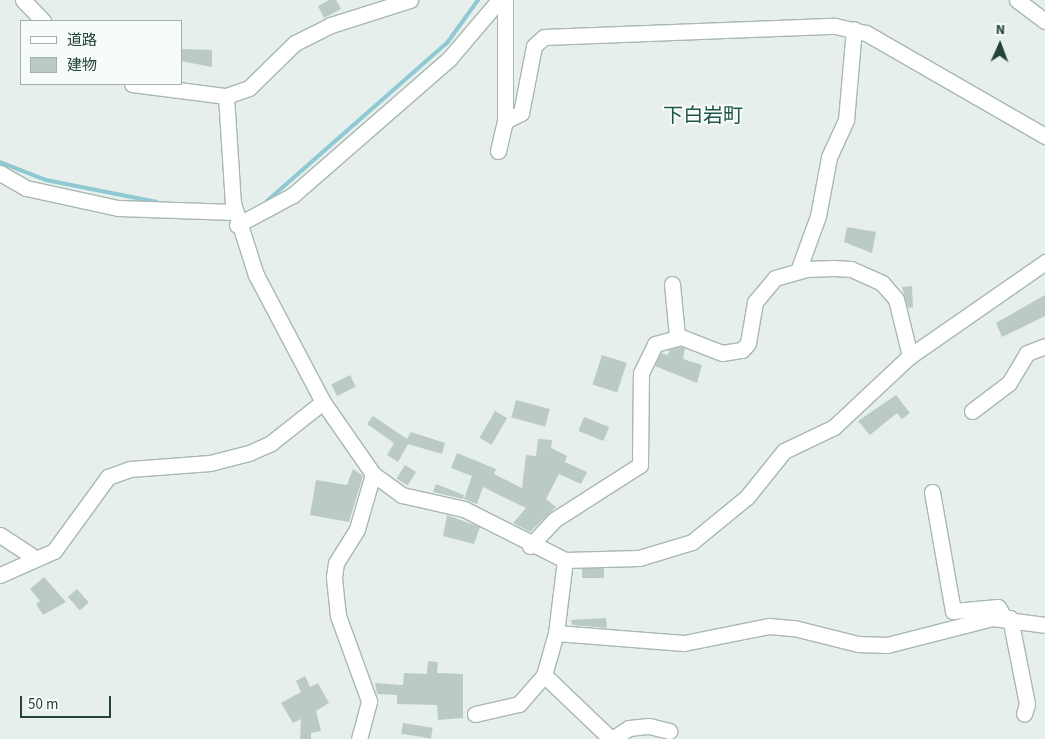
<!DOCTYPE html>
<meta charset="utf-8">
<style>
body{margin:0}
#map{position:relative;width:1045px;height:739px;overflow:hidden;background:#e6efeb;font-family:"Source Sans 3","Noto Sans JP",sans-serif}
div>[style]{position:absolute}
.stream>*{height:4px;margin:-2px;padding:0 2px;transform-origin:2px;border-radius:2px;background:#8ec9d4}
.building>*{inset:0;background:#bbcac4;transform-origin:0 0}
.roads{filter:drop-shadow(1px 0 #a8b8b2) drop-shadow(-1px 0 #a8b8b2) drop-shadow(0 1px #a8b8b2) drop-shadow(0 -1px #a8b8b2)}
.minor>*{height:15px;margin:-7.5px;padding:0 7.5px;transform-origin:7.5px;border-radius:7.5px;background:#fff}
span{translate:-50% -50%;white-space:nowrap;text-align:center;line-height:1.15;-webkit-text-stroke:4px #f7fbf9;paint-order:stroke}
.quarter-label{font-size:20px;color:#1f5548}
.legend{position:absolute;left:20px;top:20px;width:162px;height:65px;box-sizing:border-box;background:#f7fbf9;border:1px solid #a3b1ad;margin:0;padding:6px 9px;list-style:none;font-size:15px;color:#24423a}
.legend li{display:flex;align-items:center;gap:10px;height:25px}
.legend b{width:25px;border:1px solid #a3b1ad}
.north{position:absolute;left:975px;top:20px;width:50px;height:50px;-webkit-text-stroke:4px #f7fbf9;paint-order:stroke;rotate:2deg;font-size:14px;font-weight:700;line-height:20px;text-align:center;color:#24423a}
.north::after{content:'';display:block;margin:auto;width:18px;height:22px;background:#24423a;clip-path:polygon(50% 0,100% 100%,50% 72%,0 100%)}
.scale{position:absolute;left:20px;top:696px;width:91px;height:22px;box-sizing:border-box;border:2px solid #24423a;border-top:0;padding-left:6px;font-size:15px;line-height:18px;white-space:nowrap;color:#24423a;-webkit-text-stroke:4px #f7fbf9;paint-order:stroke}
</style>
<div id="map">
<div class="stream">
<i style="left:0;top:162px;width:49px;rotate:21.4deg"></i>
<i style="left:46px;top:180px;width:113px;rotate:11.2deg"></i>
<i style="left:267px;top:201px;width:240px;rotate:-41.3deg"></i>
<i style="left:447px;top:43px;width:53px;rotate:-54.2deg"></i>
</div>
<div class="building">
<i style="clip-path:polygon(329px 0,336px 0,341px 9px,324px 18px,318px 6px)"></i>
<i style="clip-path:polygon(181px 49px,212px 50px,212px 67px,181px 61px)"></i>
<i style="clip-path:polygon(847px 227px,876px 232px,872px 253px,844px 242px)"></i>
<i style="clip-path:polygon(912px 286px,913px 307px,908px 308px,902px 287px)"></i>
<i style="clip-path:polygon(1045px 295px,1045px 316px,1002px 337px,996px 323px)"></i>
<i style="clip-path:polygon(680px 347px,685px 348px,683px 359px,702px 365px,697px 383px,655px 366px,661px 353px,668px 355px,669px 350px)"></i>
<i style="left:602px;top:355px;width:26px;height:31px;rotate:18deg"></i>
<i style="left:350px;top:375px;width:13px;height:21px;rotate:63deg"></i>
<i style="clip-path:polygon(896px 395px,910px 413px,902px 419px,897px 413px,870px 435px,858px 421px)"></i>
<i style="left:516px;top:400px;width:35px;height:18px;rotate:15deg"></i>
<i style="left:495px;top:411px;width:14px;height:31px;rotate:30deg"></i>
<i style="clip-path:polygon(373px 416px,407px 439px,411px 432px,445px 443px,442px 454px,408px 444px,398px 462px,387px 455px,394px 443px,367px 424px)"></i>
<i style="left:584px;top:417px;width:27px;height:15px;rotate:22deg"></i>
<i style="clip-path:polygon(538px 439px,552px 440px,551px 448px,567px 456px,565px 462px,587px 472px,581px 484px,559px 474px,546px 499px,556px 507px,530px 532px,513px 523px,526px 508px,483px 487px,477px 504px,464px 499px,472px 476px,451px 468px,457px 453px,496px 469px,494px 474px,522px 488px,526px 455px,536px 456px)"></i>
<i style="left:405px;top:465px;width:13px;height:16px;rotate:32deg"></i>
<i style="clip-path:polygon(353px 469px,363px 476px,349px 522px,310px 515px,316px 480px,347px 485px)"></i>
<i style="clip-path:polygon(436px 484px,464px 495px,463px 499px,433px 492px)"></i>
<i style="clip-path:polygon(447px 515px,480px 527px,474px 544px,443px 536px)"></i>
<i style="left:604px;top:568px;width:10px;height:22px;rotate:90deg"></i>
<i style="clip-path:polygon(44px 577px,66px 602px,43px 615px,36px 604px,40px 601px,30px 589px)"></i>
<i style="left:77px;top:589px;width:18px;height:12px;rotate:49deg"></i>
<i style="clip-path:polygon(606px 618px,607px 628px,572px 625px,571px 620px)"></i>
<i style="clip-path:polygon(428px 661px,438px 662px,437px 673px,463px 674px,463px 718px,438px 720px,437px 705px,397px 704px,397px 695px,377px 694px,375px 683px,403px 685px,404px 673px,427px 674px)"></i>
<i style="clip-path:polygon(305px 676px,310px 687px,318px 683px,329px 703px,316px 711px,321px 731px,311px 733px,311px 739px,300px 739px,301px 719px,293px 723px,281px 703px,301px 692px,296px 681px)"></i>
<i style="left:403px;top:723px;width:30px;height:11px;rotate:9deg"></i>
</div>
<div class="roads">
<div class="minor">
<i style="left:23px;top:0;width:29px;rotate:46deg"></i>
<i style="left:1017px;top:0;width:35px;rotate:37deg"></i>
<i style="left:132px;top:84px;width:95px;rotate:7.3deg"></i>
<i style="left:226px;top:96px;width:24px;rotate:-19deg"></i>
<i style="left:249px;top:88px;width:64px;rotate:-44.4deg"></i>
<i style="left:295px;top:43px;width:40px;rotate:-26.6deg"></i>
<i style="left:331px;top:25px;width:83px;rotate:-17.6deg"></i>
<i style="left:226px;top:96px;width:107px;rotate:86.3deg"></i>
<i style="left:233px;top:203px;width:76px;rotate:72.3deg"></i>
<i style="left:256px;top:275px;width:144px;rotate:62.2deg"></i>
<i style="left:323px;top:402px;width:88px;rotate:55.2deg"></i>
<i style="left:373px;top:474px;width:36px;rotate:36deg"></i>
<i style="left:402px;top:495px;width:64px;rotate:12.7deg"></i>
<i style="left:464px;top:509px;width:113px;rotate:26.8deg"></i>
<i style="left:565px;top:560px;width:74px;rotate:-1.5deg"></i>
<i style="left:639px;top:558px;width:55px;rotate:-16.8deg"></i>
<i style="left:692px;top:542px;width:71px;rotate:-39.3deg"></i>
<i style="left:747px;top:497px;width:59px;rotate:-51.2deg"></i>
<i style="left:784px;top:451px;width:55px;rotate:-25.6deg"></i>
<i style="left:834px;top:427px;width:104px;rotate:-43.1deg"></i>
<i style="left:910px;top:356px;width:165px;rotate:-34.8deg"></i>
<i style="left:505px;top:121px;width:18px;rotate:-27deg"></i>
<i style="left:521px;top:113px;width:68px;rotate:-79deg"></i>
<i style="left:534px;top:46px;width:13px;rotate:-42deg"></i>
<i style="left:544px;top:37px;width:291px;rotate:-2.2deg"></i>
<i style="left:835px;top:26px;width:32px;rotate:13deg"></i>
<i style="left:866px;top:33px;width:207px;rotate:29.9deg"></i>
<i style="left:498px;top:151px;width:31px;rotate:-77deg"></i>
<i style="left:505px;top:121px;width:121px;rotate:-90deg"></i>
<i style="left:0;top:173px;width:30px;rotate:30deg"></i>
<i style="left:26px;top:188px;width:94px;rotate:12.3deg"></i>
<i style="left:118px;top:208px;width:116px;rotate:2deg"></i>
<i style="left:237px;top:225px;width:64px;rotate:-28.2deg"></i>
<i style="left:293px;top:195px;width:207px;rotate:-41.1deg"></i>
<i style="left:449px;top:59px;width:77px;rotate:-49.7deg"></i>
<i style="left:798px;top:271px;width:59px;rotate:-70deg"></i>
<i style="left:818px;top:216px;width:60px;rotate:-79.4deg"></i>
<i style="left:829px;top:157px;width:41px;rotate:-65.3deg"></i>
<i style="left:846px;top:120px;width:91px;rotate:-85deg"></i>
<i style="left:672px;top:284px;width:52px;rotate:84.5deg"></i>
<i style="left:972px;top:411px;width:46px;rotate:-37.1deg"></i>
<i style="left:1009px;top:383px;width:35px;rotate:-59deg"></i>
<i style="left:1027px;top:353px;width:19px;rotate:-21deg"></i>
<i style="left:932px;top:492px;width:121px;rotate:80deg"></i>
<i style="left:953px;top:611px;width:45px;rotate:-5.1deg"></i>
<i style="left:998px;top:607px;width:12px;rotate:59deg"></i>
<i style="left:0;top:535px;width:42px;rotate:33.3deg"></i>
<i style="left:530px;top:546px;width:35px;rotate:-47deg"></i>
<i style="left:554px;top:520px;width:102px;rotate:-32.6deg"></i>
<i style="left:640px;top:465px;width:92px;rotate:-89.4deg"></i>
<i style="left:641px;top:373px;width:32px;rotate:-64deg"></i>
<i style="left:655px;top:344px;width:27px;rotate:-15deg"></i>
<i style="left:681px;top:337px;width:44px;rotate:21.3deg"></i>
<i style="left:722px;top:353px;width:20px;rotate:-9deg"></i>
<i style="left:742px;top:350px;width:9px;rotate:-49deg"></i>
<i style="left:748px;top:343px;width:42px;rotate:-80.3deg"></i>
<i style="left:755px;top:302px;width:31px;rotate:-50deg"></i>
<i style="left:775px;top:278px;width:32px;rotate:-16deg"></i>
<i style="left:806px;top:269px;width:27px;rotate:-2deg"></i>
<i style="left:833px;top:268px;width:18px;rotate:3deg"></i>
<i style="left:851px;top:269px;width:34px;rotate:24deg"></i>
<i style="left:882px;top:283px;width:21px;rotate:49deg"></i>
<i style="left:896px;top:299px;width:59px;rotate:76.2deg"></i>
<i style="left:565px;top:560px;width:74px;rotate:97deg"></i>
<i style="left:556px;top:633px;width:44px;rotate:105.9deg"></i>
<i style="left:544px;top:675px;width:93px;rotate:43.7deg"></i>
<i style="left:0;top:575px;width:59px;rotate:-24deg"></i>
<i style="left:54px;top:551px;width:92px;rotate:-53.9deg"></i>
<i style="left:108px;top:477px;width:23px;rotate:-20deg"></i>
<i style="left:130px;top:469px;width:80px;rotate:-4.3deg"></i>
<i style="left:210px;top:463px;width:40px;rotate:-14.4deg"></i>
<i style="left:249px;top:453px;width:24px;rotate:-24deg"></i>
<i style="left:271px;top:443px;width:66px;rotate:-38.3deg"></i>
<i style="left:1010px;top:618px;width:88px;rotate:78.8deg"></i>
<i style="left:1027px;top:704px;width:10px;rotate:107deg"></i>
<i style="left:556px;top:633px;width:128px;rotate:4.5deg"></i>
<i style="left:684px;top:643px;width:87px;rotate:-11.3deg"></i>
<i style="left:769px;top:626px;width:25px;rotate:5deg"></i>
<i style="left:794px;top:628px;width:66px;rotate:14deg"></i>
<i style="left:858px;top:644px;width:29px;rotate:2deg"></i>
<i style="left:887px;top:645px;width:108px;rotate:-14.4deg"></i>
<i style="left:992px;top:618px;width:53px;rotate:7.5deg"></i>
<i style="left:475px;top:714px;width:45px;rotate:-12.8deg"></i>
<i style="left:519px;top:704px;width:38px;rotate:-49deg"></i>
<i style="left:359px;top:739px;width:39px;rotate:-75deg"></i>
<i style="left:369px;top:701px;width:90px;rotate:-110deg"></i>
<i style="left:338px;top:616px;width:39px;rotate:-96deg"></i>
<i style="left:334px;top:577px;width:14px;rotate:-82deg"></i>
<i style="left:336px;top:563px;width:40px;rotate:-58deg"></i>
<i style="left:357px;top:529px;width:57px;rotate:-73.8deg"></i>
<i style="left:612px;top:739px;width:20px;rotate:-33deg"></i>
<i style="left:629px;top:728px;width:20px;rotate:-6deg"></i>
<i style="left:649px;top:726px;width:21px;rotate:14deg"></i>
</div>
</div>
<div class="quarter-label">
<span style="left:703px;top:116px">下白岩町</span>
</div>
<ul class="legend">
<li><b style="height:6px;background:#fff"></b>道路</li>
<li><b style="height:14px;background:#bbcac4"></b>建物</li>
</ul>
<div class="north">N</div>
<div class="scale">50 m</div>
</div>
